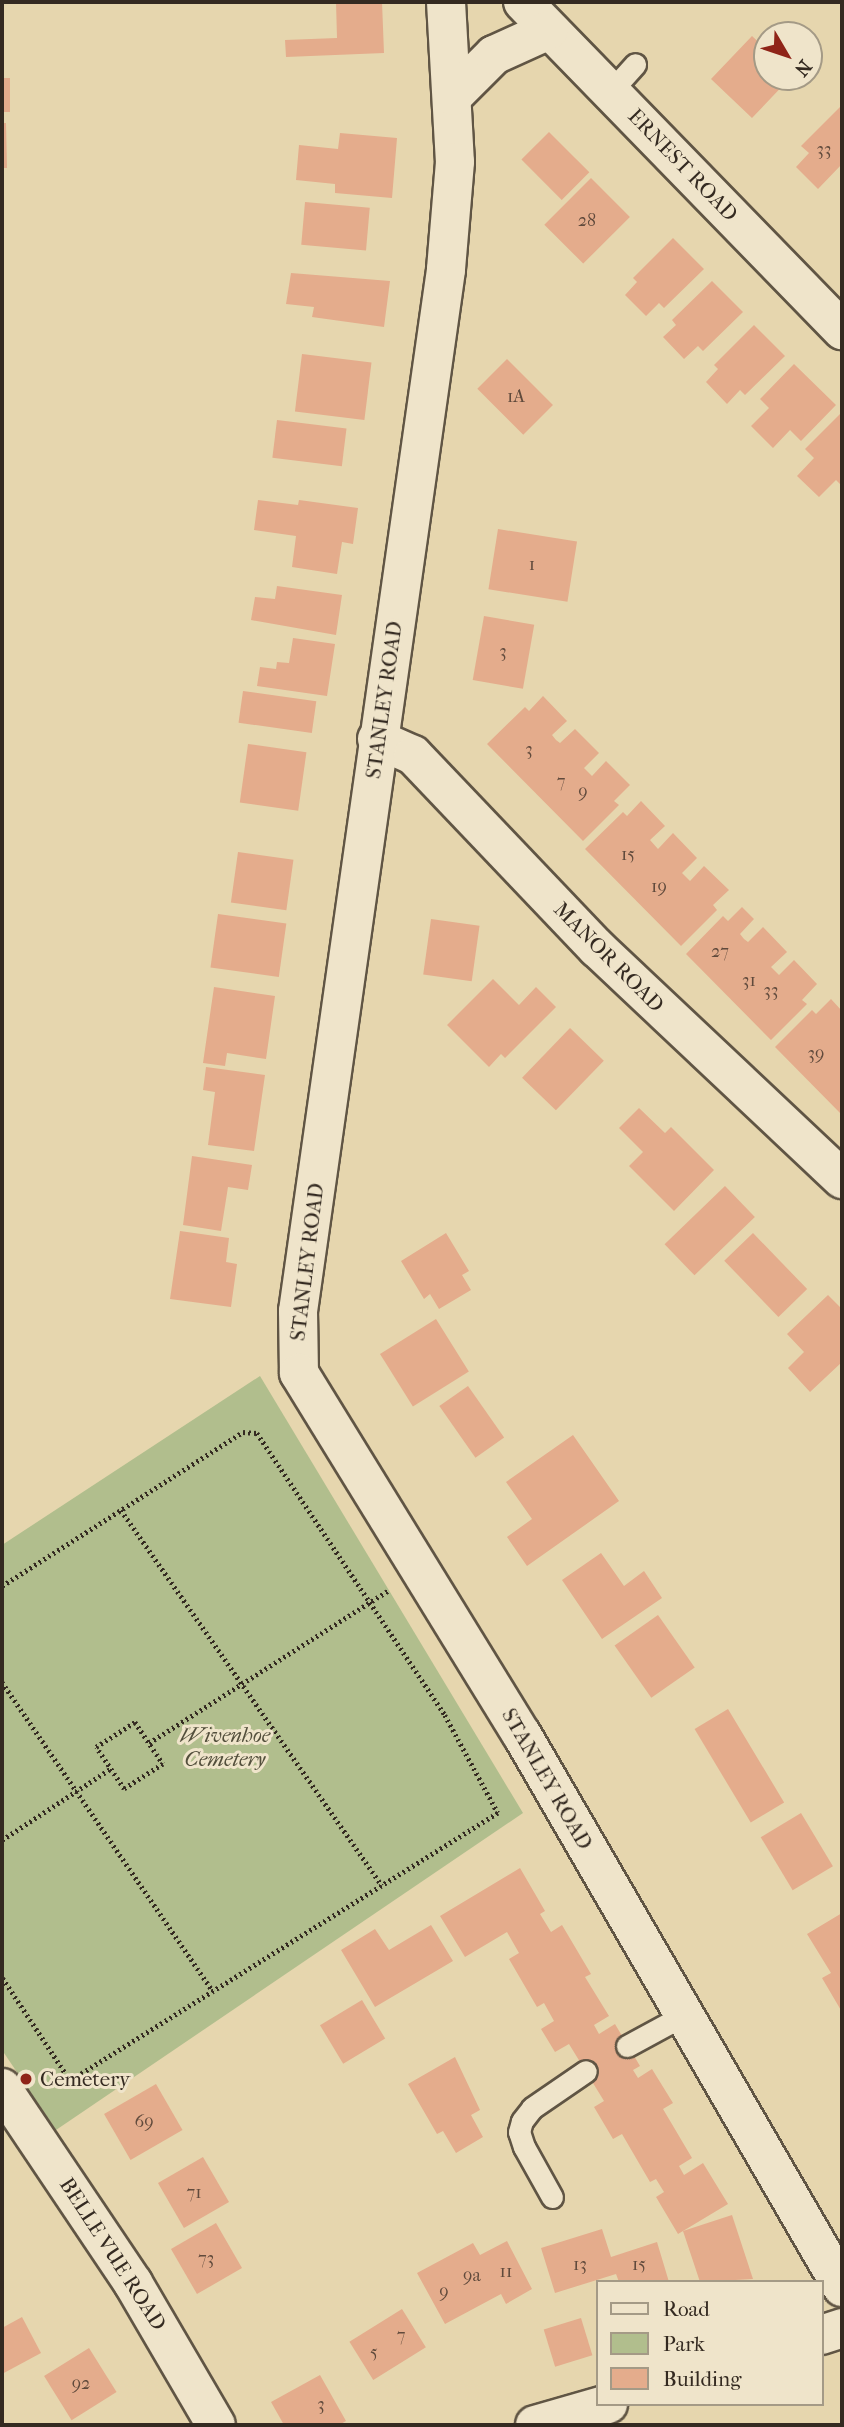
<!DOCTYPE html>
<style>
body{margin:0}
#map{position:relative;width:844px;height:2427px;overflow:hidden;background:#e6d6ae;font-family:"IM FELL French Canon",serif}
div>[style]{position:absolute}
.green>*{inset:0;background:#b1be8d}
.building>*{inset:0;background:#e4ac8c;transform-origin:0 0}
.path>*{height:4.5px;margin-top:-2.25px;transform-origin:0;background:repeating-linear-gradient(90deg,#342a21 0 2px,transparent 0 5.5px)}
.roads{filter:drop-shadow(2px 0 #605544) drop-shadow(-2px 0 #605544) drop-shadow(0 2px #605544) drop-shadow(0 -2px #605544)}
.lane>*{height:21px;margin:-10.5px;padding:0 10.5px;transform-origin:10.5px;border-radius:10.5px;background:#efe4ca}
.street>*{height:38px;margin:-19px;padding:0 19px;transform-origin:19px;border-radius:19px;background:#efe4ca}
.secondary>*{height:38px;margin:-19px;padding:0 19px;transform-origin:19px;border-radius:19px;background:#efe4ca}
.dots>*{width:19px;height:19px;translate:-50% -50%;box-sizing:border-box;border:4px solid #efe4ca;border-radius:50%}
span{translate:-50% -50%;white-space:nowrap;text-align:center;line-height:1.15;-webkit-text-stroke:6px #efe4ca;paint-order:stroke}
.number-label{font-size:18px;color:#604a3c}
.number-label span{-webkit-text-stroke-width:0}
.street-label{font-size:21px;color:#342a21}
.park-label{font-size:21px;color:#534f3c;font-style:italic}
.poi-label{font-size:21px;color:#342a21}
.left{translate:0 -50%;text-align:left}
.frame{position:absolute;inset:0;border:4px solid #342a21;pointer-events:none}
.legend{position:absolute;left:596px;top:2280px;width:228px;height:126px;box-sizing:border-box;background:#efe4ca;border:2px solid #a49a86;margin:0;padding:9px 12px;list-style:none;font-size:21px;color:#342a21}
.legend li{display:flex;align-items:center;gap:14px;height:35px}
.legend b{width:35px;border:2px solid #a49a86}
.north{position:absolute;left:753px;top:21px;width:70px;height:70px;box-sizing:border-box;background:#efe4ca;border:2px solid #a49a86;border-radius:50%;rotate:129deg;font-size:19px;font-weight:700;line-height:28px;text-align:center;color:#342a21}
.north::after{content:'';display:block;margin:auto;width:24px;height:32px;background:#8f2418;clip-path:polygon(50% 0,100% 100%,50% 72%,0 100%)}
</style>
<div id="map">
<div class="green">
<i style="clip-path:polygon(260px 1376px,523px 1813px,56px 2130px,2px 2050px,2px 1545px)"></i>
</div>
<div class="building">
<i style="clip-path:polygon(336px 2px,382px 2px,384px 53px,286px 57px,285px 40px,337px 38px)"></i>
<i style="clip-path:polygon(752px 36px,767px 50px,767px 77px,791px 77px,752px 118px,711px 79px)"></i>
<i style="left:10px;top:78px;width:34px;height:8px;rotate:90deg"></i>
<i style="clip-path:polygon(842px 105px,842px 164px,818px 189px,796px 167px,809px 153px,801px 146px)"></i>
<i style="clip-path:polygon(2px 123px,6px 123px,7px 168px,2px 168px)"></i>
<i style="left:549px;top:132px;width:57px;height:39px;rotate:45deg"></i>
<i style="clip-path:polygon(340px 133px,397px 138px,392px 198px,335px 193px,335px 184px,296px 180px,299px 145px,338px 149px)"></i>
<i style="left:591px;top:178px;width:55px;height:66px;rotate:45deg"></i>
<i style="left:305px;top:202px;width:65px;height:43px;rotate:5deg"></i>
<i style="clip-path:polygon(673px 238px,704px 269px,664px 308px,659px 303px,646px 316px,625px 295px,637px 282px,633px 278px)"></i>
<i style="clip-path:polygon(291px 273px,390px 281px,384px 327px,312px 317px,314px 307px,286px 304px)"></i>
<i style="clip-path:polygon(712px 281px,743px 312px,703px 351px,698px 346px,684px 359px,663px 337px,676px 325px,672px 320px)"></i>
<i style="clip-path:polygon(754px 325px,785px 356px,745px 395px,740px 390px,727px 404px,706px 382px,718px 369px,714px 365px)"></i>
<i style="left:302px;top:354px;width:70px;height:58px;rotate:7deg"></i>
<i style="left:507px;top:359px;width:65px;height:42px;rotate:45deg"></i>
<i style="clip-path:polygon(794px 364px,836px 405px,801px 441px,790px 430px,773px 448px,751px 426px,769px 408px,760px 399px)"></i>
<i style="clip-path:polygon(840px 414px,842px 486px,836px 480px,819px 497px,797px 476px,814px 458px,805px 449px)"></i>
<i style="left:277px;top:420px;width:70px;height:38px;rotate:7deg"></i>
<i style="clip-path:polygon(258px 500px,298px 505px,299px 500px,358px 508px,353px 544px,342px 542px,337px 574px,292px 567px,296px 536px,254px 530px)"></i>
<i style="left:498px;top:529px;width:80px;height:61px;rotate:9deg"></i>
<i style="clip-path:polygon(277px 586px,342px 595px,336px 635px,251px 620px,255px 597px,275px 599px)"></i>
<i style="left:484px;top:616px;width:51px;height:65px;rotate:10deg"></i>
<i style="clip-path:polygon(293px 638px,335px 644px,327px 696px,257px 686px,260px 667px,276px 669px,277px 662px,289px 663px)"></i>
<i style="left:243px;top:691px;width:74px;height:32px;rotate:8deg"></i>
<i style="clip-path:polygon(543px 696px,567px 721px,552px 735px,556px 740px,560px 743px,575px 729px,599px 753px,584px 768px,592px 776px,606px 761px,630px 785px,614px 801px,619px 805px,583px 841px,487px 744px,525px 707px,529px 711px)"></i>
<i style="left:248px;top:744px;width:59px;height:59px;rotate:8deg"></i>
<i style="clip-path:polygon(641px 801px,665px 826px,650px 840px,658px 849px,673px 833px,697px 858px,682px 873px,690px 881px,704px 866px,729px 890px,713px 905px,717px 910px,681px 946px,585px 849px,623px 812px,627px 816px)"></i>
<i style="left:238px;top:852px;width:56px;height:51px;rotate:8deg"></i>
<i style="clip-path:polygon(742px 907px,754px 919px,740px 934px,744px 939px,748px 942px,763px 927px,787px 952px,771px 967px,779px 975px,794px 960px,817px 984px,802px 1000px,807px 1004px,771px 1040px,686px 954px,723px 916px,728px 921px)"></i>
<i style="left:218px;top:914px;width:69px;height:54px;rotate:8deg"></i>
<i style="left:431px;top:919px;width:49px;height:56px;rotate:8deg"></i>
<i style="clip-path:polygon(493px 979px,519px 1005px,536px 987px,556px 1007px,505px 1058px,501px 1054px,489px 1067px,447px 1025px)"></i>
<i style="clip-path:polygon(214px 987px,275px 996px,266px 1059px,227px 1053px,225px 1066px,203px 1063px)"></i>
<i style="clip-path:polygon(831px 999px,842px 1011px,842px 1115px,775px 1047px,812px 1010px,816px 1014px)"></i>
<i style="left:570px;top:1028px;width:47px;height:69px;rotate:44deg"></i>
<i style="clip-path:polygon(206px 1067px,265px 1075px,254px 1151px,208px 1145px,215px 1092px,203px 1090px)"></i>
<i style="clip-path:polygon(639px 1108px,665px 1133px,671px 1127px,714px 1170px,674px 1211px,629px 1166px,643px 1152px,619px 1128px)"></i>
<i style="clip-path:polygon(192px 1156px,252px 1165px,248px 1190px,228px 1187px,221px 1231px,183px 1225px)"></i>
<i style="left:725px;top:1186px;width:43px;height:84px;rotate:46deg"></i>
<i style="clip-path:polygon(180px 1231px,229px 1238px,226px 1262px,237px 1264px,231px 1307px,170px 1299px)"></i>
<i style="clip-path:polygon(446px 1233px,469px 1271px,462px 1275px,471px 1290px,439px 1309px,430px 1294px,424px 1299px,401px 1261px)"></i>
<i style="left:753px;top:1233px;width:78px;height:40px;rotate:46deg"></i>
<i style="clip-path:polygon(828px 1295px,842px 1309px,842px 1362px,810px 1392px,788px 1368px,804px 1352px,787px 1334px)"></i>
<i style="left:436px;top:1319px;width:62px;height:66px;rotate:58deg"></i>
<i style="left:468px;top:1386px;width:63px;height:35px;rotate:55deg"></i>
<i style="clip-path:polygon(573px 1435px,619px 1501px,527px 1566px,507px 1537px,532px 1519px,506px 1482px)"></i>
<i style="clip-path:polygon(601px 1553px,624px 1586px,644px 1571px,662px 1598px,602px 1639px,562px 1580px)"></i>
<i style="left:658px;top:1615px;width:64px;height:53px;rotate:55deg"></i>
<i style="left:728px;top:1709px;width:109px;height:39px;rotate:59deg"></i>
<i style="left:801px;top:1813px;width:62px;height:47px;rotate:59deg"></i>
<i style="clip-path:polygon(520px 1868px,545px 1911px,540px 1914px,551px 1932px,562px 1925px,591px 1974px,585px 1977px,609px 2016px,594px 2025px,599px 2034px,615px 2024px,640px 2066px,633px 2070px,638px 2078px,652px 2069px,673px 2103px,663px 2109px,692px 2158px,679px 2166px,684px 2175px,703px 2163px,728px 2204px,678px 2234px,656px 2197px,664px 2192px,656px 2179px,650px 2182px,622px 2134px,613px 2139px,594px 2107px,604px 2101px,569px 2044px,555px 2052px,541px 2029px,554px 2021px,544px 2003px,537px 2007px,509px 1959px,519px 1953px,507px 1932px,465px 1957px,440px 1916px)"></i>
<i style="clip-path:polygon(842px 1913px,842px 2012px,822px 1978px,831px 1973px,807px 1934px)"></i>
<i style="clip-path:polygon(431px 1925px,453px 1961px,375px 2007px,341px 1950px,375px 1929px,389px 1950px)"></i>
<i style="left:362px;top:2000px;width:45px;height:49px;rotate:59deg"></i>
<i style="clip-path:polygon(455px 2057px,480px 2110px,471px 2115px,483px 2137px,456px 2153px,443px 2131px,437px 2134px,408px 2084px)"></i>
<i style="left:156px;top:2084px;width:53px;height:60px;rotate:60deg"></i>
<i style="left:203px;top:2157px;width:52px;height:52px;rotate:60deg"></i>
<i style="clip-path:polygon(732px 2215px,753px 2279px,700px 2282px,683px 2231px)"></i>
<i style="left:216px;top:2223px;width:52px;height:52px;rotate:60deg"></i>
<i style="clip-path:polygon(602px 2229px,611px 2257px,657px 2242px,669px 2282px,619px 2282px,616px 2274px,555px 2293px,541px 2248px)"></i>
<i style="clip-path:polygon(507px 2241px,532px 2289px,506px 2304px,501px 2294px,445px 2324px,417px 2273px,473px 2243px,480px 2255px)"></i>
<i style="left:402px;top:2309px;width:45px;height:62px;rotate:58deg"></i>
<i style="clip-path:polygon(22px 2317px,41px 2353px,2px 2374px,2px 2328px)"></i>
<i style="left:581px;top:2318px;width:39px;height:39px;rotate:73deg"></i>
<i style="left:89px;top:2348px;width:52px;height:53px;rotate:58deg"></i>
<i style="clip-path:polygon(320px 2375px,346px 2421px,339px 2425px,284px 2425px,271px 2402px)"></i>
</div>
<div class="path">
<i style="left:121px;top:1510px;width:457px;rotate:55.2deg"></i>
<i style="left:2px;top:1586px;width:286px;rotate:-32.6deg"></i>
<i style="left:243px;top:1432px;width:14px;rotate:4deg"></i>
<i style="left:257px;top:1433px;width:339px;rotate:56.3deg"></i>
<i style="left:445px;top:1715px;width:111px;rotate:61.6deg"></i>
<i style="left:498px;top:1813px;width:505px;rotate:147.95deg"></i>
<i style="left:70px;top:2081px;width:123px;rotate:-123.4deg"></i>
<i style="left:2px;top:1682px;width:374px;rotate:55.7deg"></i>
<i style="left:135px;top:1722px;width:50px;rotate:56.3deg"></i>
<i style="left:163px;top:1764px;width:46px;rotate:147.3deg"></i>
<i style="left:124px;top:1789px;width:50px;rotate:-123.7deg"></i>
<i style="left:96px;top:1747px;width:46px;rotate:-32.7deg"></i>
<i style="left:149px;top:1743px;width:283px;rotate:-32.5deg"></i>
<i style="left:2px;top:1840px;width:129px;rotate:-33.3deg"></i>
</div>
<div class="roads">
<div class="lane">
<i style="left:611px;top:91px;width:36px;rotate:-48deg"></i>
<i style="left:627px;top:2046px;width:65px;rotate:-28.5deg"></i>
<i style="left:552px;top:2197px;width:57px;rotate:-119.2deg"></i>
<i style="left:524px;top:2147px;width:16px;rotate:-108deg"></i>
<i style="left:519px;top:2132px;width:11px;rotate:-75deg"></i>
<i style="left:522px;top:2121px;width:16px;rotate:-52deg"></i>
<i style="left:532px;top:2108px;width:65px;rotate:-34.4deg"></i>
</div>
<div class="street">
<i style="left:446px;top:2px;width:160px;rotate:86.8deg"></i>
<i style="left:455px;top:162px;width:108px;rotate:94.8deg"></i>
<i style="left:446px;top:270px;width:1051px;rotate:98.09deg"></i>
<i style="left:298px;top:1311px;width:62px;rotate:89.1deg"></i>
<i style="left:299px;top:1373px;width:425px;rotate:58.4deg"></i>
<i style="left:522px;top:1735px;width:638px;rotate:59.9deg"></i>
<i style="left:523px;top:2px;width:458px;rotate:45.8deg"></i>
<i style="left:453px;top:96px;width:58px;rotate:-45deg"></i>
<i style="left:494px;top:55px;width:60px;rotate:-24.4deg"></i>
<i style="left:377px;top:739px;width:39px;rotate:24deg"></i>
<i style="left:413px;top:755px;width:267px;rotate:46.4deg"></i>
<i style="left:597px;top:948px;width:337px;rotate:43.3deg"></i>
</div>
<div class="secondary">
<i style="left:2px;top:2088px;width:235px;rotate:56.1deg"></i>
<i style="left:133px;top:2283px;width:164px;rotate:59.7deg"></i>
<i style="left:821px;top:2335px;width:22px;rotate:-18deg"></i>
<i style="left:535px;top:2425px;width:76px;rotate:-16deg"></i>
</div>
</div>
<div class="dots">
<i style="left:26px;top:2079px;background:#8f2418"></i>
</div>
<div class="number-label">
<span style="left:824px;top:150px">33</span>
<span style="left:587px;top:221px">28</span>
<span style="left:516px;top:397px">1A</span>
<span style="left:532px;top:565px">1</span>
<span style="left:503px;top:652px">3</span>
<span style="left:529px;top:750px">3</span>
<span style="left:561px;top:782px">7</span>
<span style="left:583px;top:792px">9</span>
<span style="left:628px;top:855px">15</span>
<span style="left:659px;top:887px">19</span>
<span style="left:720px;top:952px">27</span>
<span style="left:749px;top:981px">31</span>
<span style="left:771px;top:991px">33</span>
<span style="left:816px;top:1054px">39</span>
<span style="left:144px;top:2122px">69</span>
<span style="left:194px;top:2193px">71</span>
<span style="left:206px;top:2259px">73</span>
<span style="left:580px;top:2265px">13</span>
<span style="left:639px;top:2265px">15</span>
<span style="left:506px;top:2272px">11</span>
<span style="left:472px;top:2276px">9a</span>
<span style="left:444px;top:2292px">9</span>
<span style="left:401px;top:2336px">7</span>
<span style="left:374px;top:2353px">5</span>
<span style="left:81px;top:2384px">92</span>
<span style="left:321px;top:2405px">3</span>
</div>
<div class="street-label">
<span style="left:683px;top:165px;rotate:46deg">ERNEST ROAD</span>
<span style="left:384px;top:700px;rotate:-82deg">STANLEY ROAD</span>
<span style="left:609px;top:957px;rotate:45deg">MANOR ROAD</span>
<span style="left:307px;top:1262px;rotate:-83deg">STANLEY ROAD</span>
<span style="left:547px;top:1779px;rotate:60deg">STANLEY ROAD</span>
<span style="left:113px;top:2254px;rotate:57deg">BELLE VUE ROAD</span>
</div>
<div class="park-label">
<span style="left:225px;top:1747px">Wivenhoe<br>Cemetery</span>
</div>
<div class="poi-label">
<span class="left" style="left:40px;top:2079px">Cemetery</span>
</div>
<div class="frame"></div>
<ul class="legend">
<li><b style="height:9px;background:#efe4ca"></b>Road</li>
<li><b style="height:19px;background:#b1be8d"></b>Park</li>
<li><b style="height:19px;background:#e4ac8c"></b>Building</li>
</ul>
<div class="north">N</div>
</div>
